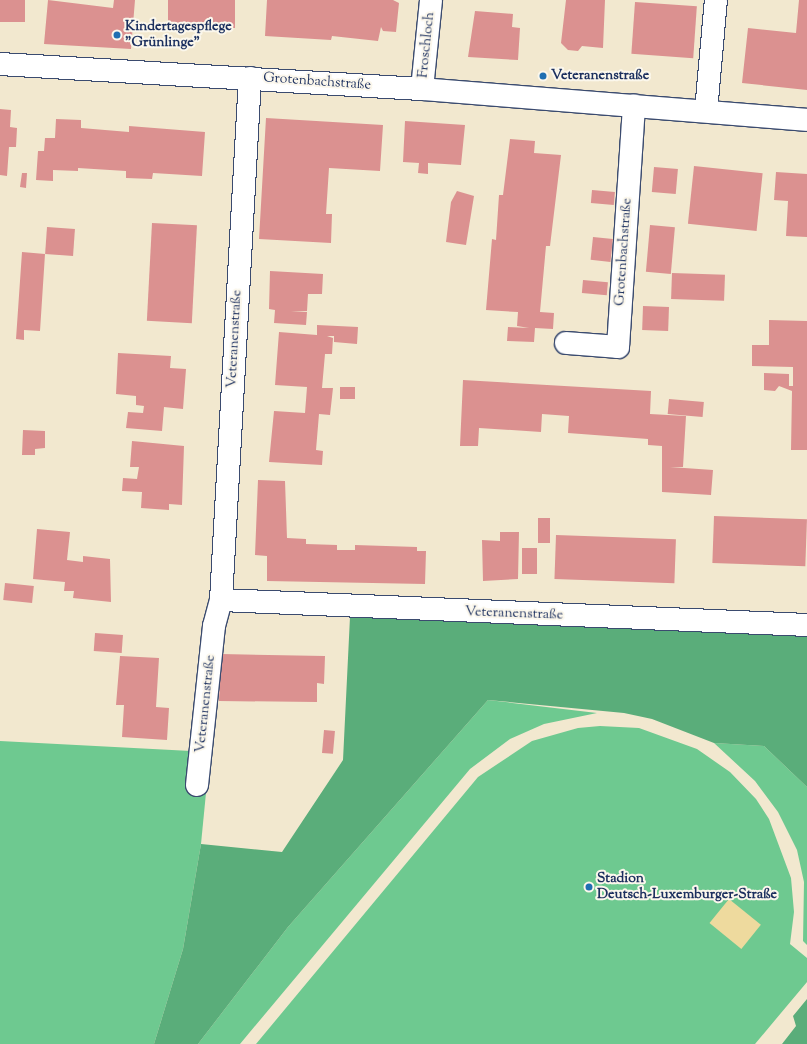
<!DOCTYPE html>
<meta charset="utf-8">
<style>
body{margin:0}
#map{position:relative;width:807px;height:1044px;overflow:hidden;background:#f2e8cf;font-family:"Sorts Mill Goudy",serif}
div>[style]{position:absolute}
.green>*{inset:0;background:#6ec990}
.forest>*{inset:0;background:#5aad7a}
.sand>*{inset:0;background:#eeda9e;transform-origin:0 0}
.building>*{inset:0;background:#db9190;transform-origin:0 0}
.roads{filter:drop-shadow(1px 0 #3b4b6f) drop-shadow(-1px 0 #3b4b6f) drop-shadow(0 1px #3b4b6f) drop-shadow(0 -1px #3b4b6f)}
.street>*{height:22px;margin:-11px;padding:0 11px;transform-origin:11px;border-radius:11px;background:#fff}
.dots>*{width:11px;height:11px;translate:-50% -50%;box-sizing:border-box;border:2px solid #fbf7ec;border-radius:50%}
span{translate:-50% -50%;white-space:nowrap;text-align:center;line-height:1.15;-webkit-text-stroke:4px #fbf7ec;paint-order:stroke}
.poi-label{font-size:14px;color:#1b2f5e;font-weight:700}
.left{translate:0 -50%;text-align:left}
.street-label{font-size:14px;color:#1b2f5e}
</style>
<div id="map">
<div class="green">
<i style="clip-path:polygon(488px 700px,597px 713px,544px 724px,510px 739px,470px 769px,240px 1044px,198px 1044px,288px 927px)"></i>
<i style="clip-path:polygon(600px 726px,639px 728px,697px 749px,730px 772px,756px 799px,769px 819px,791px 878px,794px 912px,790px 944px,807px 958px,807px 982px,755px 1044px,256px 1044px,478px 777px,532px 741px,578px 728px)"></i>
<i style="clip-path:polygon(0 741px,210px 752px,201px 844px,183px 949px,154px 1044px,0 1044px)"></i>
<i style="clip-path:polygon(714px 743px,764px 746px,807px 787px,807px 945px,803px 941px,804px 882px,797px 850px,778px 812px,755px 781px)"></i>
</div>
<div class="forest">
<i style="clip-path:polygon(350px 617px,807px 636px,807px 787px,764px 746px,714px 743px,652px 719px,624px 713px,488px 700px,288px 927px,198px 1044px,154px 1044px,183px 949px,201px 844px,282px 852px,343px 760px)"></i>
<i style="clip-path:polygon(807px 999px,807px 1044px,782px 1044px,796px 1026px,793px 1016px)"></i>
</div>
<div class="sand">
<i style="left:729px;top:899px;width:41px;height:31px;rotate:39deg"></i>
</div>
<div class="building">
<i style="left:0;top:0;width:25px;height:22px"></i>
<i style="clip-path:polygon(48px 0,113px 8px,114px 0,135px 0,131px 49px,44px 44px)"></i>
<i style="left:168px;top:0;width:67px;height:28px"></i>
<i style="clip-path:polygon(267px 0,393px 0,399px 3px,396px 32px,383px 31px,381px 27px,378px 41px,332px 36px,331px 40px,265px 36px)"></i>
<i style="clip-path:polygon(566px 0,605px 0,603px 48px,582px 46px,578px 51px,568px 50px,561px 43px)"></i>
<i style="clip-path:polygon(799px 0,807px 0,807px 90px,742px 83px,748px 28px,796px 33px)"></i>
<i style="left:635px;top:2px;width:62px;height:52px;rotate:4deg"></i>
<i style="clip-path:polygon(475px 11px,513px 14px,512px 27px,520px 28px,518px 60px,468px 57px)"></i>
<i style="clip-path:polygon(0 109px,11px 110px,10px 127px,17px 128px,16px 147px,9px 147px,7px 176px,0 175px)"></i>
<i style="clip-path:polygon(266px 118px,383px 125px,380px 171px,329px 168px,326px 214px,332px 214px,331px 243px,259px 239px)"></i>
<i style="clip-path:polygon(56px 119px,81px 120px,81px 128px,129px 132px,129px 126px,205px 132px,202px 176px,153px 173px,152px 179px,126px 178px,126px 171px,78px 168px,78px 171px,53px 170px,53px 181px,36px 180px,38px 151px,44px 151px,45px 138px,55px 138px)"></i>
<i style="clip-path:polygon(405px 121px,465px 125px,461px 165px,428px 163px,428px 174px,418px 173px,419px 163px,403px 162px)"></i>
<i style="clip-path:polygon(510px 139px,535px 141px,534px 153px,561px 155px,550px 246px,546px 246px,540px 312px,554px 313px,553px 329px,535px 328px,534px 342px,507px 341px,508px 327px,529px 328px,517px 326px,518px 312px,486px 310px,492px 239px,496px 240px,499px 195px,503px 195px)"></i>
<i style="left:694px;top:166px;width:69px;height:58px;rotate:6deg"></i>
<i style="left:654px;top:167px;width:24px;height:25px;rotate:5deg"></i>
<i style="clip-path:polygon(776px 172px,807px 174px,807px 237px,786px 236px,788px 201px,774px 200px)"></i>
<i style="clip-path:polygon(22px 173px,27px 173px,26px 188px,20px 187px)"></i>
<i style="left:592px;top:190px;width:23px;height:13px;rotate:5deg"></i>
<i style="clip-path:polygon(457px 191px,474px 196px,466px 245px,446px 242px,451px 202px)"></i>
<i style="left:152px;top:223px;width:45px;height:98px;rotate:3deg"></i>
<i style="left:650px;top:225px;width:25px;height:47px;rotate:5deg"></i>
<i style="left:47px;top:227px;width:28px;height:27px;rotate:4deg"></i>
<i style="left:593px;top:237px;width:20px;height:23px;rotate:6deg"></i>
<i style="clip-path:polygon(22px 252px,45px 254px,40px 331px,24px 330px,24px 340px,16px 339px)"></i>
<i style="clip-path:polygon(270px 271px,323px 274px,322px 294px,308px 294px,307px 311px,291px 311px,307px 312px,306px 325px,274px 323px,275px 310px,269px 309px)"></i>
<i style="left:672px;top:273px;width:53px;height:26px;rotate:2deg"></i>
<i style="left:583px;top:280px;width:25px;height:13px;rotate:5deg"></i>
<i style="left:643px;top:306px;width:26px;height:24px;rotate:2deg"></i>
<i style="clip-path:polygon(769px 320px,807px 321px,807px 450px,791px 450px,792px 391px,779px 386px,775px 391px,764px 390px,764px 373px,789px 374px,789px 386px,793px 386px,793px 367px,752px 366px,752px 345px,769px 345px)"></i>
<i style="clip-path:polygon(317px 325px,358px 327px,357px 344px,334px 342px,334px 336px,327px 336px,333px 338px,332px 354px,325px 354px,322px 388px,333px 388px,330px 415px,319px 414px,316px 450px,323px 451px,322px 465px,269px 462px,274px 411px,305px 413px,307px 387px,275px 385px,279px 332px,317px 335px)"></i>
<i style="clip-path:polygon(118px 353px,171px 356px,170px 368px,186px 369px,183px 409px,164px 407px,162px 431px,126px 428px,128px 412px,143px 413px,144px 406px,136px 405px,136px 396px,116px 394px)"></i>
<i style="clip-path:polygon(463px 380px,651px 391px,650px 414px,686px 416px,683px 467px,670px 467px,713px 470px,711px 495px,662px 492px,662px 446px,648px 445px,648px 439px,568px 433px,569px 416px,542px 414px,541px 432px,479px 428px,478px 446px,460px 446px)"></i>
<i style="left:340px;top:387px;width:15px;height:12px"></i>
<i style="left:669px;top:399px;width:35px;height:15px;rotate:5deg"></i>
<i style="clip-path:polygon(23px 430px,45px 431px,45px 448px,35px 449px,35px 455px,22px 455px)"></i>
<i style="clip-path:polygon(132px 441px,184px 446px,182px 505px,169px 504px,169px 510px,141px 508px,142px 492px,122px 491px,123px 478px,137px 479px,139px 467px,130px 467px)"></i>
<i style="clip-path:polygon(258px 480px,285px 481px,287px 538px,306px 539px,306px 544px,337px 545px,337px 550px,355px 550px,355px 545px,417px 547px,417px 551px,426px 551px,425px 584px,267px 581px,267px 556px,255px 555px)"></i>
<i style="left:714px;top:516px;width:93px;height:47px;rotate:2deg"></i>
<i style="left:538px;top:518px;width:12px;height:25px"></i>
<i style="clip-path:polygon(37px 529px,70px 532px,67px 560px,83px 562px,83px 556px,110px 559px,111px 602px,73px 598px,74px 591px,64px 591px,65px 582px,33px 579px)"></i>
<i style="clip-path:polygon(500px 532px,519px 532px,518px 579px,483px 581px,482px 540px,500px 541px)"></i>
<i style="left:556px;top:535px;width:120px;height:44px;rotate:2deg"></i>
<i style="left:522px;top:548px;width:15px;height:26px"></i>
<i style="left:5px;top:583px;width:29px;height:17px;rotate:6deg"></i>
<i style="left:95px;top:633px;width:28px;height:18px;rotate:4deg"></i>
<i style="clip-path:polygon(221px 654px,325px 656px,324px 684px,317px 683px,317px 702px,219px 701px)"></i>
<i style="clip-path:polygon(120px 656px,159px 658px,156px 707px,169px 708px,167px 740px,122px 737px,124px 705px,116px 705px)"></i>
<i style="left:324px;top:730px;width:11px;height:23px;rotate:5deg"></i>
</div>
<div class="roads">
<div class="street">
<i style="left:0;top:64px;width:423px;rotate:3.4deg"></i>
<i style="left:422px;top:89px;width:386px;rotate:4.6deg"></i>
<i style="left:422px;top:89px;width:89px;rotate:-84.2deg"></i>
<i style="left:706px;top:111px;width:111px;rotate:-84.9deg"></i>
<i style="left:566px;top:343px;width:52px;rotate:4.4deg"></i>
<i style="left:618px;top:347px;width:242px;rotate:-86.2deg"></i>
<i style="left:221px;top:600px;width:587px;rotate:2.44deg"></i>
<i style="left:197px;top:785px;width:160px;rotate:-83.9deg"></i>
<i style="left:214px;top:626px;width:27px;rotate:-75deg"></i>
<i style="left:221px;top:600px;width:523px;rotate:-86.82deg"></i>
</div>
</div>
<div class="dots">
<i style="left:117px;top:35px;background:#1f6fb2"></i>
<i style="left:543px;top:76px;background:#1f6fb2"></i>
<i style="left:589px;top:887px;background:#1f6fb2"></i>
</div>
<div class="poi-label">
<span class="left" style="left:125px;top:35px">Kindertagespflege<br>"Grünlinge"</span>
<span class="left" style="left:551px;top:76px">Veteranenstraße</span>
<span class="left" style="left:597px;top:887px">Stadion<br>Deutsch-Luxemburger-Straße</span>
</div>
<div class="street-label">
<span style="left:427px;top:45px;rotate:-84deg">Froschloch</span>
<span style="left:317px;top:82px;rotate:4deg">Grotenbachstraße</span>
<span style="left:624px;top:252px;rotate:-86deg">Grotenbachstraße</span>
<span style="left:235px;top:339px;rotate:-87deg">Veteranenstraße</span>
<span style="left:514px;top:614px;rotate:2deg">Veteranenstraße</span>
<span style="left:206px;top:704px;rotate:-84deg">Veteranenstraße</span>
</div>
</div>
